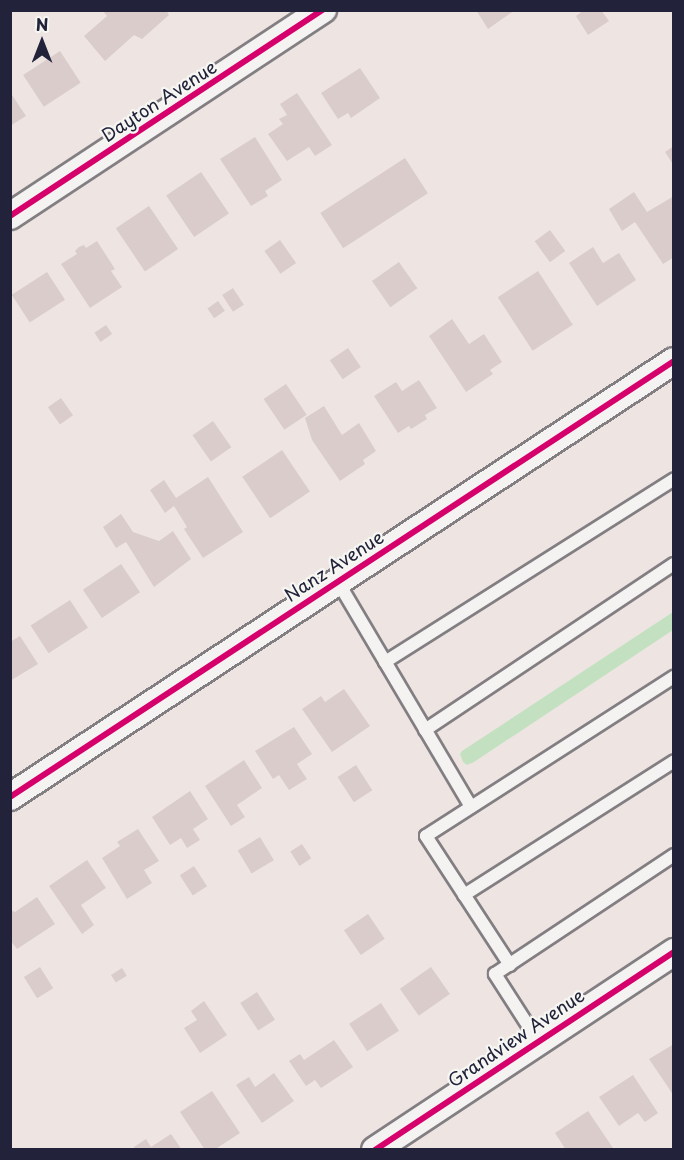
<!DOCTYPE html>
<style>
body{margin:0}
#map{position:relative;width:684px;height:1160px;overflow:hidden;background:#eee5e3;font-family:"Playpen Sans",sans-serif}
div>[style]{position:absolute}
.green>*{inset:0;background:#c3e1c1}
.building>*{inset:0;background:#dacccb;transform-origin:0 0}
.roads{filter:drop-shadow(2px 0 #827e82) drop-shadow(-2px 0 #827e82) drop-shadow(0 2px #827e82) drop-shadow(0 -2px #827e82)}
.service>*{height:12px;margin:-6px;padding:0 6px;transform-origin:6px;border-radius:6px;background:#f4f3f1}
.minor>*{height:26px;margin:-13px;padding:0 13px;transform-origin:13px;border-radius:13px;background:#f4f3f1}
.cycleway>*{height:6px;margin:-3px;padding:0 3px;transform-origin:3px;border-radius:3px;background:#d6006c}
span{translate:-50% -50%;white-space:nowrap;text-align:center;line-height:1.15;-webkit-text-stroke:4.5px #f6f6f2;paint-order:stroke}
.street-label{font-size:18px;color:#22223b}
.frame{position:absolute;inset:0;border:12px solid #22223b;pointer-events:none}
.north{position:absolute;left:12px;top:12px;width:60px;height:60px;-webkit-text-stroke:4px #f6f6f2;paint-order:stroke;rotate:0deg;font-size:16px;font-weight:700;line-height:24px;text-align:center;color:#22223b}
.north::after{content:'';display:block;margin:auto;width:21px;height:27px;background:#22223b;clip-path:polygon(50% 0,100% 100%,50% 72%,0 100%)}
</style>
<div id="map">
<div class="green">
<i style="clip-path:polygon(673px 612px,673px 630px,474px 762px,467px 765px,463px 762px,460px 754px,462px 751px)"></i>
</div>
<div class="building">
<i style="clip-path:polygon(102px 10px,166px 10px,169px 15px,142px 39px,134px 35px,105px 61px,84px 36px,107px 16px)"></i>
<i style="clip-path:polygon(476px 10px,515px 10px,488px 29px)"></i>
<i style="clip-path:polygon(584px 10px,601px 10px,609px 21px,588px 35px,576px 16px)"></i>
<i style="left:60px;top:51px;width:38px;height:44px;rotate:57deg"></i>
<i style="clip-path:polygon(360px 68px,380px 98px,351px 118px,348px 113px,338px 119px,321px 93px)"></i>
<i style="clip-path:polygon(10px 92px,26px 116px,10px 126px)"></i>
<i style="clip-path:polygon(297px 93px,332px 145px,315px 156px,309px 147px,287px 161px,268px 134px,283px 124px,279px 119px,287px 115px,280px 104px)"></i>
<i style="clip-path:polygon(255px 137px,282px 180px,265px 191px,268px 196px,251px 206px,220px 159px)"></i>
<i style="clip-path:polygon(674px 146px,674px 166px,665px 152px)"></i>
<i style="left:405px;top:158px;width:42px;height:101px;rotate:57deg"></i>
<i style="left:201px;top:172px;width:50px;height:42px;rotate:56deg"></i>
<i style="clip-path:polygon(634px 192px,647px 212px,674px 196px,674px 257px,663px 264px,635px 222px,622px 231px,609px 209px)"></i>
<i style="left:149px;top:206px;width:52px;height:40px;rotate:56deg"></i>
<i style="left:550px;top:230px;width:26px;height:19px;rotate:54deg"></i>
<i style="left:280px;top:240px;width:28px;height:19px;rotate:55deg"></i>
<i style="clip-path:polygon(97px 241px,115px 269px,111px 271px,122px 287px,90px 308px,61px 264px,77px 254px,75px 251px,79px 247px,84px 245px,86px 248px)"></i>
<i style="clip-path:polygon(593px 247px,603px 263px,619px 253px,636px 280px,597px 306px,569px 263px)"></i>
<i style="left:399px;top:262px;width:32px;height:33px;rotate:55deg"></i>
<i style="left:538px;top:271px;width:64px;height:48px;rotate:57deg"></i>
<i style="left:47px;top:272px;width:33px;height:42px;rotate:57deg"></i>
<i style="left:233px;top:288px;width:20px;height:13px;rotate:57deg"></i>
<i style="left:218px;top:301px;width:12px;height:13px;rotate:55deg"></i>
<i style="clip-path:polygon(452px 319px,469px 344px,484px 334px,502px 362px,490px 370px,493px 374px,466px 392px,429px 336px)"></i>
<i style="left:106px;top:325px;width:11px;height:14px;rotate:56deg"></i>
<i style="left:348px;top:348px;width:23px;height:22px;rotate:56deg"></i>
<i style="clip-path:polygon(419px 380px,437px 408px,425px 415px,427px 419px,411px 429px,409px 426px,398px 433px,374px 396px,396px 382px,402px 391px)"></i>
<i style="left:286px;top:384px;width:37px;height:27px;rotate:56deg"></i>
<i style="left:61px;top:398px;width:21px;height:16px;rotate:55deg"></i>
<i style="clip-path:polygon(324px 406px,342px 435px,359px 423px,376px 451px,363px 460px,365px 464px,340px 481px,312px 440px,305px 418px)"></i>
<i style="left:213px;top:421px;width:32px;height:25px;rotate:55deg"></i>
<i style="left:282px;top:450px;width:50px;height:48px;rotate:56deg"></i>
<i style="clip-path:polygon(208px 477px,243px 532px,203px 558px,184px 529px,187px 527px,174px 506px,165px 513px,150px 490px,164px 480px,176px 498px)"></i>
<i style="clip-path:polygon(121px 514px,133px 532px,159px 541px,173px 531px,191px 559px,154px 587px,126px 542px,116px 548px,103px 527px)"></i>
<i style="left:121px;top:564px;width:34px;height:46px;rotate:56deg"></i>
<i style="left:70px;top:600px;width:33px;height:47px;rotate:57deg"></i>
<i style="clip-path:polygon(20px 636px,38px 664px,10px 681px,10px 642px)"></i>
<i style="clip-path:polygon(344px 689px,370px 726px,332px 752px,302px 709px,321px 696px,325px 702px)"></i>
<i style="clip-path:polygon(294px 727px,312px 754px,297px 764px,307px 779px,289px 790px,279px 775px,273px 779px,255px 751px)"></i>
<i style="clip-path:polygon(244px 760px,262px 788px,237px 805px,245px 817px,231px 826px,205px 786px)"></i>
<i style="left:356px;top:765px;width:30px;height:22px;rotate:57deg"></i>
<i style="clip-path:polygon(190px 791px,208px 819px,193px 829px,200px 840px,187px 848px,181px 838px,170px 845px,152px 817px)"></i>
<i style="clip-path:polygon(138px 829px,159px 861px,144px 870px,152px 883px,127px 899px,102px 858px,120px 846px,117px 842px)"></i>
<i style="left:260px;top:837px;width:27px;height:26px;rotate:59deg"></i>
<i style="left:302px;top:844px;width:17px;height:14px;rotate:57deg"></i>
<i style="clip-path:polygon(87px 860px,106px 888px,81px 905px,94px 925px,82px 934px,49px 886px)"></i>
<i style="left:194px;top:866px;width:24px;height:17px;rotate:57deg"></i>
<i style="clip-path:polygon(37px 897px,55px 924px,17px 949px,10px 940px,10px 910px,15px 912px)"></i>
<i style="left:368px;top:914px;width:30px;height:29px;rotate:56deg"></i>
<i style="left:40px;top:967px;width:25px;height:19px;rotate:58deg"></i>
<i style="left:431px;top:967px;width:33px;height:38px;rotate:55deg"></i>
<i style="left:122px;top:968px;width:9px;height:13px;rotate:58deg"></i>
<i style="left:257px;top:992px;width:33px;height:20px;rotate:57deg"></i>
<i style="clip-path:polygon(204px 1001px,227px 1035px,200px 1053px,184px 1028px,197px 1020px,191px 1011px)"></i>
<i style="left:381px;top:1003px;width:33px;height:38px;rotate:57deg"></i>
<i style="clip-path:polygon(334px 1040px,353px 1067px,321px 1088px,315px 1080px,306px 1086px,289px 1061px,300px 1054px,304px 1060px)"></i>
<i style="clip-path:polygon(674px 1044px,674px 1096px,649px 1059px)"></i>
<i style="clip-path:polygon(274px 1073px,294px 1101px,262px 1123px,236px 1085px,249px 1077px,255px 1087px)"></i>
<i style="clip-path:polygon(633px 1075px,658px 1113px,645px 1122px,638px 1113px,619px 1126px,599px 1097px)"></i>
<i style="clip-path:polygon(212px 1091px,240px 1133px,214px 1150px,205px 1150px,180px 1112px)"></i>
<i style="clip-path:polygon(588px 1111px,613px 1148px,566px 1150px,555px 1133px)"></i>
<i style="clip-path:polygon(171px 1134px,182px 1150px,135px 1150px,134px 1147px,146px 1139px,151px 1147px)"></i>
</div>
<div class="roads">
<div class="service">
<i style="left:338px;top:582px;width:261px;rotate:59.4deg"></i>
<i style="left:385px;top:662px;width:342px;rotate:-32.3deg"></i>
<i style="left:425px;top:730px;width:299px;rotate:-33.7deg"></i>
<i style="left:464px;top:895px;width:249px;rotate:-32.5deg"></i>
<i style="left:510px;top:965px;width:154px;rotate:-123.1deg"></i>
<i style="left:426px;top:836px;width:295px;rotate:-32.7deg"></i>
<i style="left:538px;top:1041px;width:80px;rotate:-122.7deg"></i>
<i style="left:495px;top:974px;width:215px;rotate:-33.6deg"></i>
</div>
<div class="minor">
<i style="left:10px;top:216px;width:375px;rotate:-33.4deg"></i>
<i style="left:10px;top:797px;width:794px;rotate:-33.29deg"></i>
<i style="left:375px;top:1150px;width:359px;rotate:-33.5deg"></i>
</div>
</div>
<div class="cycleway">
<i style="left:10px;top:216px;width:375px;rotate:-33.4deg"></i>
<i style="left:10px;top:797px;width:794px;rotate:-33.29deg"></i>
<i style="left:375px;top:1150px;width:359px;rotate:-33.5deg"></i>
</div>
<div class="street-label">
<span style="left:159px;top:101px;rotate:-33deg">Dayton Avenue</span>
<span style="left:334px;top:566px;rotate:-33deg">Nanz Avenue</span>
<span style="left:516px;top:1038px;rotate:-34deg">Grandview Avenue</span>
</div>
<div class="frame"></div>
<div class="north">N</div>
</div>
